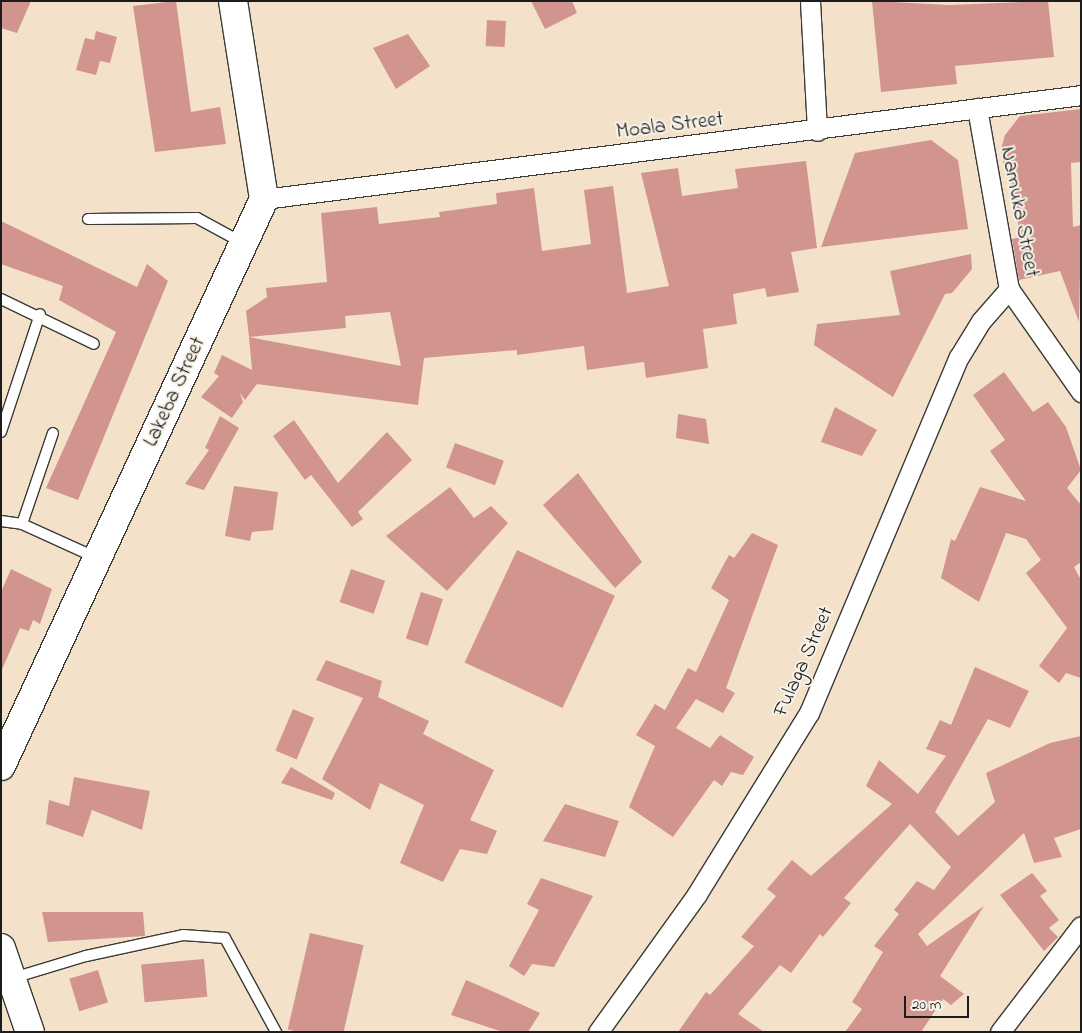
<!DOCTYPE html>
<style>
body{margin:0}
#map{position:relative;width:1082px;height:1033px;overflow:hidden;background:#f3e2c9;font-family:"Indie Flower",sans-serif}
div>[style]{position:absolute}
.building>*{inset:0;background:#d2948e;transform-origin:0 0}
.roads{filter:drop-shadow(1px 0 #3c3a36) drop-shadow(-1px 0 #3c3a36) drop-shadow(0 1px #3c3a36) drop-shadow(0 -1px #3c3a36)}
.service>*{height:10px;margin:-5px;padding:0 5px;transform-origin:5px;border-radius:5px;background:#fff}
.minor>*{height:19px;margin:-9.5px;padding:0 9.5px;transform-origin:9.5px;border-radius:9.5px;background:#fff}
.secondary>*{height:28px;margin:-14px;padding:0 14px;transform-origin:14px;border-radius:14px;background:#fff}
span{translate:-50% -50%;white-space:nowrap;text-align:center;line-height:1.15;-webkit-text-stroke:4px #f7f3e8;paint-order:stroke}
.street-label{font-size:21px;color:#1c1c1c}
.frame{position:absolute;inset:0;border:2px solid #1c1c1c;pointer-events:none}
.scale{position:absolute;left:904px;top:996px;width:65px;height:22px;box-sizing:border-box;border:2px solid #1c1c1c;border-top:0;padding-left:6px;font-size:15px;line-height:18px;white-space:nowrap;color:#1c1c1c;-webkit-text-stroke:4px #f7f3e8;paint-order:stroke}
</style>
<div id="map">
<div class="building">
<i style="clip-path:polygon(1px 1px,31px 1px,17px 33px,1px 28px)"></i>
<i style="clip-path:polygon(176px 1px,191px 112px,220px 107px,226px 144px,155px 152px,133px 6px)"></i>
<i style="clip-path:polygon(531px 1px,572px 1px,577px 13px,545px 29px)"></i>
<i style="clip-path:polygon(872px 1px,949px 5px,1048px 1px,1054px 57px,955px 66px,957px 84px,881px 92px)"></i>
<i style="left:487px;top:20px;width:19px;height:26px;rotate:3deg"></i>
<i style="clip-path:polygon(96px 31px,117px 37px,110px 63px,100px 61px,96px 75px,76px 70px,85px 38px,94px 40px)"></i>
<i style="clip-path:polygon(408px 34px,430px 66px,396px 89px,373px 48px)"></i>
<i style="clip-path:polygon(1081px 109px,1080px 162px,1071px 163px,1073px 227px,1081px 225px,1079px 322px,1060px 271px,1019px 280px,1012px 239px,1020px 237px,1009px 166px,1004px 166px,1001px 149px,1005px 135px,1020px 116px)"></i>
<i style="clip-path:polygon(931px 140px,958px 160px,968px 229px,821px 247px,855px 153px)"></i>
<i style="clip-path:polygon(806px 161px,817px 248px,791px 252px,799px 292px,767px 297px,765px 288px,733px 294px,737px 324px,703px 329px,708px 368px,646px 378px,644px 362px,587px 370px,584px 346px,517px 355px,517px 350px,424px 358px,418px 405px,257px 384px,245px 400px,240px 393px,243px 402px,232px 418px,201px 397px,219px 376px,214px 373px,222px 355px,252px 370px,249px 337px,401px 366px,390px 312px,345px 316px,346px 328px,249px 337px,246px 311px,267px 297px,266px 288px,327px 282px,321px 213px,377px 207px,379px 224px,440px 217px,439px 212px,497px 204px,496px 193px,534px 188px,542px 251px,591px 244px,584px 190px,613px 186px,627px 293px,669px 286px,641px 173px,678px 168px,682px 196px,738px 188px,735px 169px)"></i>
<i style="clip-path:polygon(1px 221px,137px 287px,147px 264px,168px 281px,78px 500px,46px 488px,116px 332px,59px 300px,63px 286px,1px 264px)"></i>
<i style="clip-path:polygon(971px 254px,972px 269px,952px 293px,945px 294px,893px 397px,814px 345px,817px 324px,900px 315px,890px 271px)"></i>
<i style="clip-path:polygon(1004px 372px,1033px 412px,1048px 402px,1066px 427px,1081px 470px,1067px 488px,1081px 505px,1081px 562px,1074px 567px,1081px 580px,1081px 678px,1066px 673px,1059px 683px,1039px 666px,1067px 628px,1026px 573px,1041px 560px,1026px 539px,1006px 533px,979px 602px,941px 578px,951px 539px,955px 541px,980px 487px,1026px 501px,990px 451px,1005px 440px,973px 395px)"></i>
<i style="clip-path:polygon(835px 407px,877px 430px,862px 456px,821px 442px)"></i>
<i style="clip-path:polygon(678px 414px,706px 419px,709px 444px,676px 438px)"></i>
<i style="clip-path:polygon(220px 416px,239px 428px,204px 490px,185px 484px,209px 450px,205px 448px)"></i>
<i style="clip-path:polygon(294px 420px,338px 483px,387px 432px,412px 460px,358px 512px,363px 519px,352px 527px,311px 475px,305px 480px,273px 436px)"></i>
<i style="left:455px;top:443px;width:52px;height:26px;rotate:20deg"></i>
<i style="clip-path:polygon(578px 473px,642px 562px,615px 588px,543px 505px)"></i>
<i style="clip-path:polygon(234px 486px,278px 492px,273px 530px,252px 532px,250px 541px,225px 536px)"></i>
<i style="clip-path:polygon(450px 487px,474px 518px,491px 506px,508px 523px,447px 591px,386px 536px)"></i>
<i style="clip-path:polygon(752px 533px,778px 545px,726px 688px,735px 693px,723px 713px,696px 699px,676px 728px,710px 748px,720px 735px,754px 757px,743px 775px,731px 772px,722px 786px,714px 780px,673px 837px,629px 807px,655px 746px,636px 735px,655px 704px,665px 710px,688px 668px,696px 672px,729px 600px,711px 588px,729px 555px,734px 558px)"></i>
<i style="left:517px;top:550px;width:108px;height:124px;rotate:25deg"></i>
<i style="clip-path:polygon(11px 569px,52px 589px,40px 624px,33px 620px,29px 631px,20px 628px,1px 672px,1px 592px)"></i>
<i style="left:351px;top:569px;width:36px;height:35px;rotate:19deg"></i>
<i style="left:421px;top:592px;width:23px;height:49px;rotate:18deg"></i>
<i style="clip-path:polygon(326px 660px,382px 681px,378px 697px,429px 721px,423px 734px,494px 770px,470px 820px,497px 831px,487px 854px,460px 849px,443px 882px,400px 863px,424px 805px,380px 783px,370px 810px,322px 779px,363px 698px,316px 680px)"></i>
<i style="clip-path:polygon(975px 667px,1029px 691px,1010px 728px,988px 719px,935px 812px,958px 836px,995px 802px,986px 773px,1050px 743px,1081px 736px,1081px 829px,1054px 838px,1062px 857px,1034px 863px,1024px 833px,918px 934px,927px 946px,984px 906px,940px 976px,964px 994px,951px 1005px,943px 999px,921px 1032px,845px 1032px,862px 1009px,852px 1002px,883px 952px,874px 946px,899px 914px,894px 910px,917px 881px,934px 890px,951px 867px,910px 824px,844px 898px,851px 903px,823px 937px,820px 934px,791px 973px,780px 965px,738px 1014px,764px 1032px,678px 1032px,706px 992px,710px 995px,754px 946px,741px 937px,776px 896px,767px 889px,792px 860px,811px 876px,892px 804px,866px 786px,879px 760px,918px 794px,946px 756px,926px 749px,940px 720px,951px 725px)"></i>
<i style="left:293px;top:709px;width:23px;height:45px;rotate:23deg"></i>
<i style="clip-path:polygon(291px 767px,335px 793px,332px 800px,281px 783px)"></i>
<i style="clip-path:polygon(74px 777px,150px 791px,142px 830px,92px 810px,83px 837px,46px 824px,49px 800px,69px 806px)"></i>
<i style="clip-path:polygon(565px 804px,619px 821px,605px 857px,543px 841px)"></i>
<i style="clip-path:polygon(1032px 873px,1047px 891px,1040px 896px,1059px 920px,1049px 928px,1058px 937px,1044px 951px,1000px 895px)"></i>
<i style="clip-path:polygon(541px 878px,593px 896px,554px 967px,532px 964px,524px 976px,509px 966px,539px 910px,527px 904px)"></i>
<i style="clip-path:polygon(42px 912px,143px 912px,145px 936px,48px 942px)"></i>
<i style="left:310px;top:933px;width:55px;height:99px;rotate:13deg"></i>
<i style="left:204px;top:959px;width:38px;height:63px;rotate:85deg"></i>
<i style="left:98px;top:970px;width:34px;height:30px;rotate:73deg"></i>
<i style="clip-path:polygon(466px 980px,501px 995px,540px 1013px,528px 1032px,503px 1032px,451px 1015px)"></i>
</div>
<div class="roads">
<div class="service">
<i style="left:88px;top:219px;width:109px;rotate:-0.5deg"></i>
<i style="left:197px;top:218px;width:52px;rotate:28.5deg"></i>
<i style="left:1px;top:299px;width:103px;rotate:25.8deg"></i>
<i style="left:1px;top:432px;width:124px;rotate:-71.7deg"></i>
<i style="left:1px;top:521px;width:21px;rotate:8deg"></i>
<i style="left:22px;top:524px;width:82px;rotate:24.4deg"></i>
<i style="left:22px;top:524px;width:96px;rotate:-71.2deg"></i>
<i style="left:13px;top:978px;width:76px;rotate:-16.8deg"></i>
<i style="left:86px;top:956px;width:99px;rotate:-12.2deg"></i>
<i style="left:183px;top:935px;width:42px;rotate:4.1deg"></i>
<i style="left:225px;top:938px;width:107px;rotate:61.5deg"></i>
</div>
<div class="minor">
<i style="left:810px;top:1px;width:130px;rotate:86.9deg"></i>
<i style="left:977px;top:108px;width:184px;rotate:80deg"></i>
<i style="left:1009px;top:289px;width:126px;rotate:55deg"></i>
<i style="left:264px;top:199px;width:824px;rotate:-7.25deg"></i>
<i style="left:598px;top:1032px;width:170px;rotate:-54.3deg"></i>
<i style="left:697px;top:894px;width:213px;rotate:-58.3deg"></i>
<i style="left:809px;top:713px;width:386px;rotate:-67.2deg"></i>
<i style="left:959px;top:357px;width:42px;rotate:-58.6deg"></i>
<i style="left:981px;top:321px;width:43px;rotate:-48.8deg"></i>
<i style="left:1000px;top:1032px;width:133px;rotate:-52.6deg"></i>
</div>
<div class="secondary">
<i style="left:1px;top:766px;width:625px;rotate:-65.12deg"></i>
<i style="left:264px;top:199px;width:200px;rotate:-98.9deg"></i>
<i style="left:1px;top:948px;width:89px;rotate:71deg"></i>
</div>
</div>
<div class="street-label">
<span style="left:670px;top:126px;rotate:-7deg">Moala Street</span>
<span style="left:1019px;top:212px;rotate:79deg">Namuka Street</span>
<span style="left:175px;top:392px;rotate:-65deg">Lakeba Street</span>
<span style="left:804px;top:662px;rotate:-66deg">Fulaga Street</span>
</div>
<div class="frame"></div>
<div class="scale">20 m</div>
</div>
